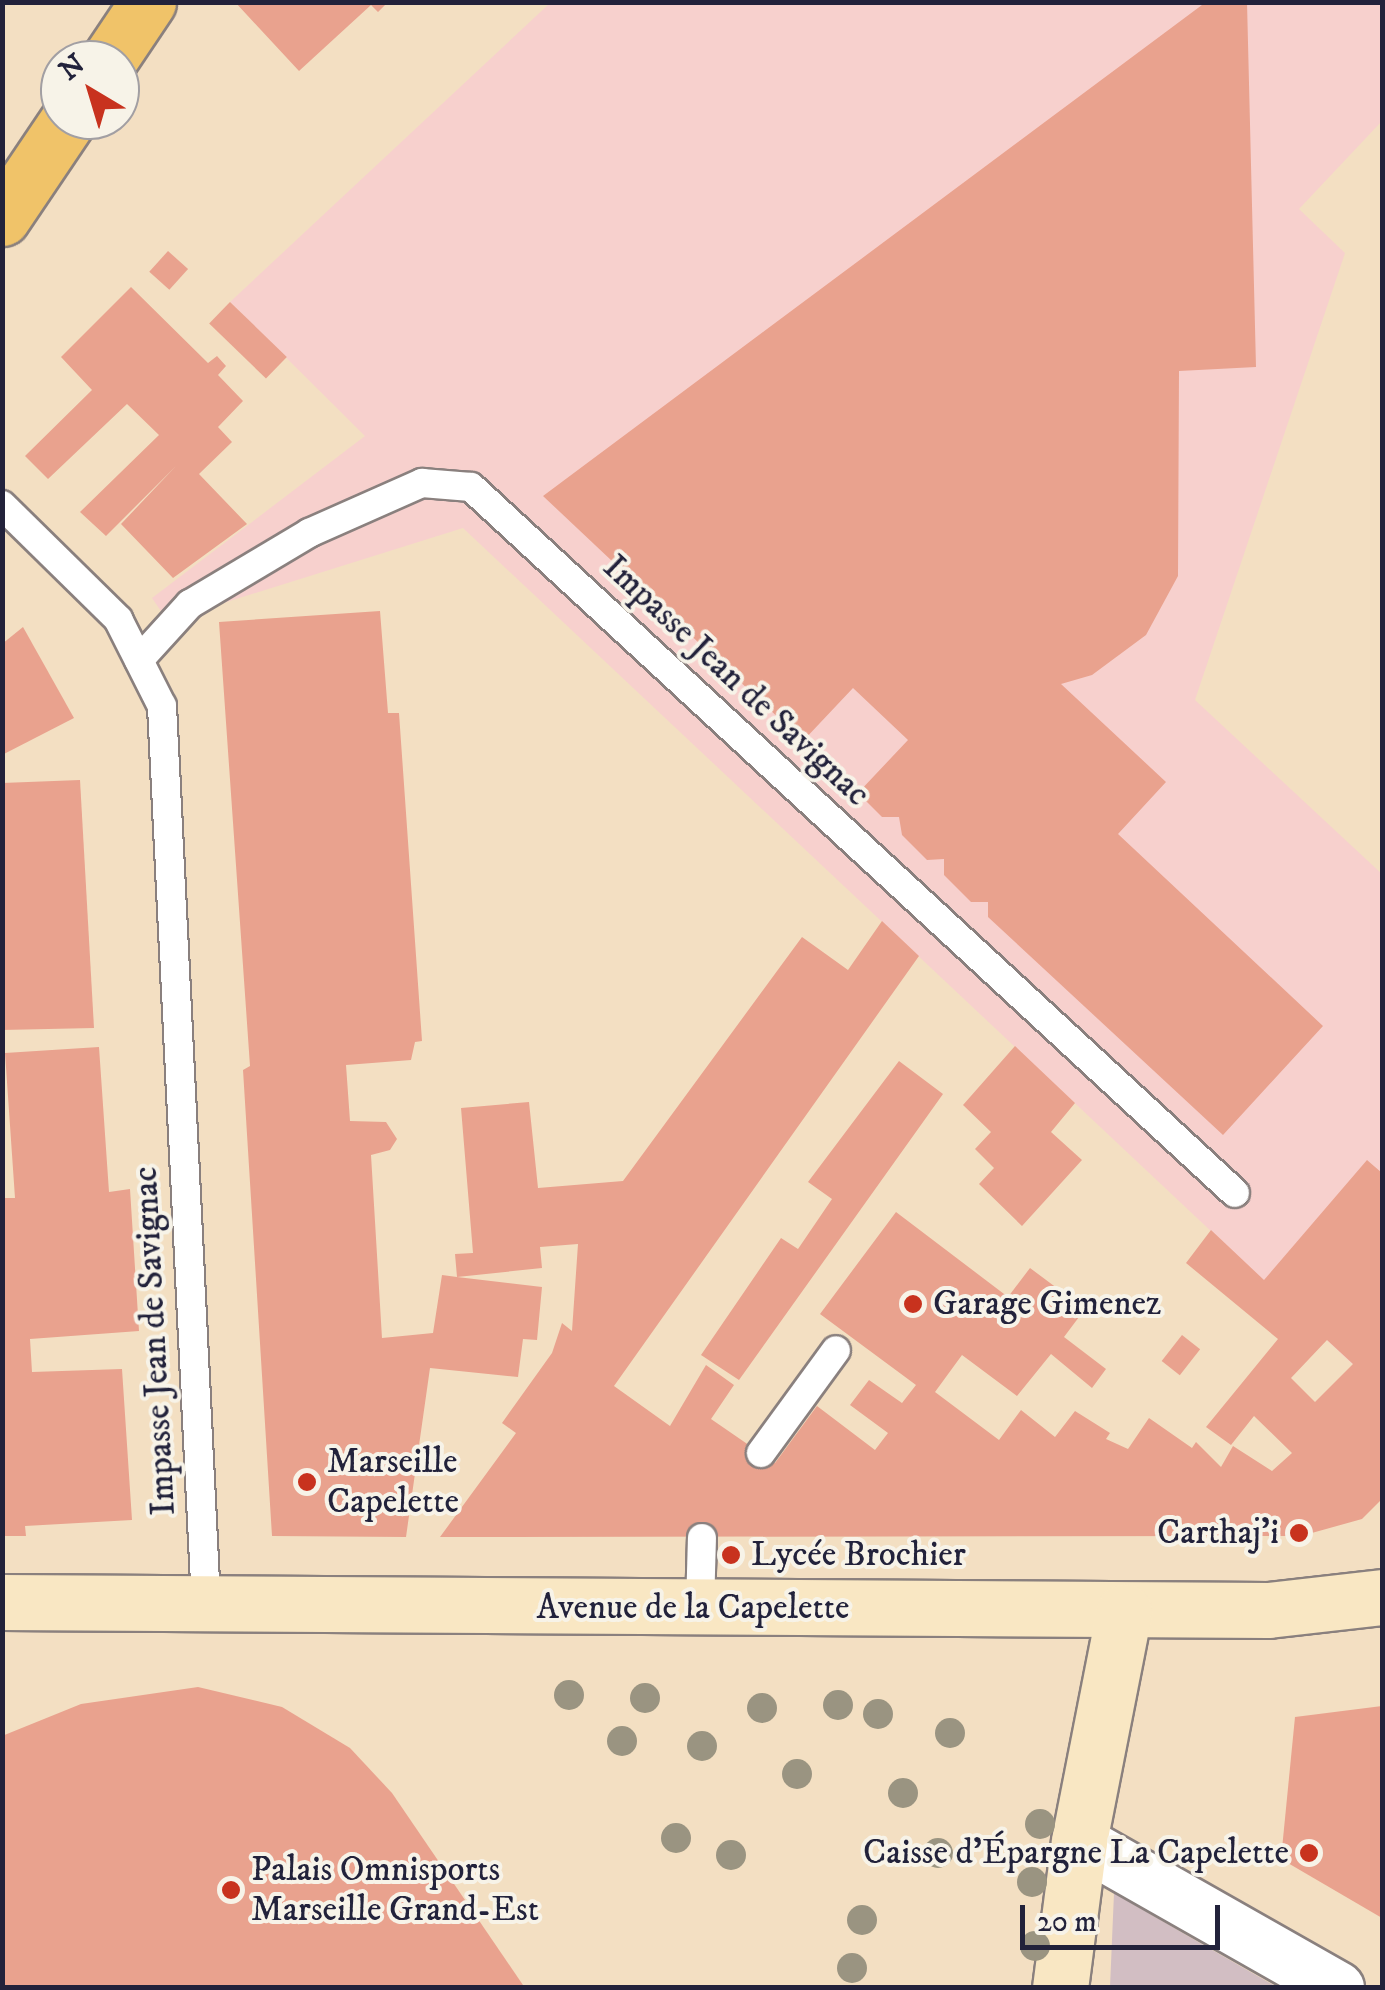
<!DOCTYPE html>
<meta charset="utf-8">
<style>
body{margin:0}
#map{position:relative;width:1385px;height:1990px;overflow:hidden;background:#f3dfc2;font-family:"IM FELL DW Pica",serif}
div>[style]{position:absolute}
.built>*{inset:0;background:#f7d0cd}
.industrial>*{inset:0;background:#d2bec3}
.building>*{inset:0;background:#e9a28e;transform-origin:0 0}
.roads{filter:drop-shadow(2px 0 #8a807e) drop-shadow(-2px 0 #8a807e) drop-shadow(0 2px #8a807e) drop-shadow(0 -2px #8a807e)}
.lane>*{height:28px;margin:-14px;padding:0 14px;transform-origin:14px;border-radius:14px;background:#fff}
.street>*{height:52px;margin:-26px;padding:0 26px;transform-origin:26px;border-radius:26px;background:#fff}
.secondary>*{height:55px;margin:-27.5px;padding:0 27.5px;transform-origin:27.5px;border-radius:27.5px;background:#f9e7c3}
.highway>*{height:55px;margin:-27.5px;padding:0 27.5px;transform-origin:27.5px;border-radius:27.5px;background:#f0c369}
.trees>*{width:30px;height:30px;margin:-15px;border-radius:50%;background:#9a9481}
.dots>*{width:28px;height:28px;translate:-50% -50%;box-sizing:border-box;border:5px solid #f7f3e8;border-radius:50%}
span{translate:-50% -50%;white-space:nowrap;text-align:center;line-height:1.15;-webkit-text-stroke:8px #f7f3e8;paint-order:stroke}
.street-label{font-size:35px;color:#22223b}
.poi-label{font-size:35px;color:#22223b}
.left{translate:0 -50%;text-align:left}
.right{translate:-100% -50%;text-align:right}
.frame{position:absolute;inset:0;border:5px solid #22223b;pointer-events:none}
.north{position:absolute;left:40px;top:40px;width:100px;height:100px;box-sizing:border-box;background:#f7f3e8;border:2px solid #a29fa3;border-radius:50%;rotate:322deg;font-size:28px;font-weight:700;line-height:40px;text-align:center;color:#22223b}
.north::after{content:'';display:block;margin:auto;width:35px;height:45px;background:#c8321e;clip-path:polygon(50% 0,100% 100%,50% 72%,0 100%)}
.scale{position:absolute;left:1020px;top:1905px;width:200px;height:45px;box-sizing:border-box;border:5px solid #22223b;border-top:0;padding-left:12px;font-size:30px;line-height:35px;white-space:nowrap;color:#22223b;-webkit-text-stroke:8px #f7f3e8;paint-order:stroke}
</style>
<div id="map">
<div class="built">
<i style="clip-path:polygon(550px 3px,1382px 3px,1382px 121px,1299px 209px,1345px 253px,1195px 700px,1382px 874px,1381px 1391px,463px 528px,217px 605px,176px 633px,152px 598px,365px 436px,230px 302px)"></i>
</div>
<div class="industrial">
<i style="clip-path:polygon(1114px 1893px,1200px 1943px,1277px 1987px,1110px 1987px)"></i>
</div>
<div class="building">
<i style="clip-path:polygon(235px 2px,388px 2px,378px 12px,371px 5px,299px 71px)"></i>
<i style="clip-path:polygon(1206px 2px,1247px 2px,1256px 367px,1179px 371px,1178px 576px,1146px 635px,1092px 675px,1061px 684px,1166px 782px,1118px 834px,1323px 1026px,1223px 1135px,988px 917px,988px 902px,971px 902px,944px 875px,944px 859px,927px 860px,902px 835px,899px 817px,882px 817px,858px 793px,908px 740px,853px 688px,803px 741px,543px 496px)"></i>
<i style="left:168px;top:251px;width:27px;height:28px;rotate:42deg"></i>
<i style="clip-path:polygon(131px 287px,208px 363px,217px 356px,226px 366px,218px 375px,243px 401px,218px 427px,232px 442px,199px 474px,247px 524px,173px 578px,121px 524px,176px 466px,106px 536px,80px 512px,159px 435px,127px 404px,48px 479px,25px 456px,92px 390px,61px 357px)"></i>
<i style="left:230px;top:302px;width:79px;height:30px;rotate:44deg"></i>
<i style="clip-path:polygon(evenodd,380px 611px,388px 713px,399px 713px,422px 1041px,415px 1042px,411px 1060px,346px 1065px,350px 1121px,386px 1122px,397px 1139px,390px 1150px,371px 1155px,382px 1338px,433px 1333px,442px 1275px,457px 1277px,455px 1254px,473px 1253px,461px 1108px,529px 1102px,538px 1188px,623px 1181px,802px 937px,848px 970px,882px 921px,919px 956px,614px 1386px,670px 1426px,706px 1365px,734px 1385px,711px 1419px,775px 1463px,817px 1406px,875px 1450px,888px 1433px,850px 1405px,869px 1380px,902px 1403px,916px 1385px,820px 1314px,896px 1212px,1008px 1297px,1030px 1268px,1085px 1309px,1064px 1337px,1106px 1369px,1092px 1388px,1051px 1354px,1017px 1396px,962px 1355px,935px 1392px,999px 1440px,1021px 1410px,1055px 1437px,1075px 1411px,1110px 1433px,1106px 1439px,1128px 1449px,1149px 1418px,1192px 1448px,1196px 1442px,1221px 1467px,1233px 1446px,1272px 1471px,1292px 1453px,1254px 1416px,1231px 1445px,1206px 1427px,1278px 1339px,1186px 1263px,1211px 1230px,1264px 1280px,1367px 1160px,1382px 1173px,1382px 1499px,1362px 1519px,1301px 1536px,440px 1537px,516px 1433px,502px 1423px,552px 1353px,562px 1323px,572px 1331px,578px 1244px,540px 1247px,542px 1268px,457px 1277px,542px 1287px,537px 1340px,523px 1339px,518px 1377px,430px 1368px,406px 1537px,272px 1536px,243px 1070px,250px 1066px,219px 622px,380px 611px,1327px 1340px,1353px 1364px,1315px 1402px,1291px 1378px,1327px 1340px)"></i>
<i style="clip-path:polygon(23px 627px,74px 718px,2px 755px,2px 644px)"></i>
<i style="clip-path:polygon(80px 780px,94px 1028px,2px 1030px,2px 783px)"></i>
<i style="clip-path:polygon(1015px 1046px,1075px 1103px,1051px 1132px,1082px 1160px,1022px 1226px,979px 1184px,994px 1168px,975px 1149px,991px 1132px,963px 1105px)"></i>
<i style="clip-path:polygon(99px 1047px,109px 1192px,130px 1189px,139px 1331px,30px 1339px,32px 1372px,122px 1369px,132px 1520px,25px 1526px,26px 1536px,2px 1536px,2px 1198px,15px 1198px,5px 1053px)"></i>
<i style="clip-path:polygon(899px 1061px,943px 1094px,739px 1380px,701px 1355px,781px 1238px,798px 1249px,832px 1199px,808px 1182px)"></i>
<i style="left:1182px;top:1335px;width:23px;height:33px;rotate:38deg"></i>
<i style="clip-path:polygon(198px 1687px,282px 1707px,350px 1748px,392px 1793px,525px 1988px,2px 1988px,2px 1736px,81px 1704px)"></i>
<i style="clip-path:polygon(1382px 1706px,1382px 1918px,1281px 1859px,1295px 1717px)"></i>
</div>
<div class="roads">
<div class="lane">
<i style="left:2px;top:505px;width:163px;rotate:44.5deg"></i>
<i style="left:118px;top:619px;width:97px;rotate:63.2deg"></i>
<i style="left:162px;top:706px;width:899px;rotate:87.19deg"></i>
<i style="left:139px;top:660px;width:76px;rotate:-47.7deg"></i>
<i style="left:190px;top:604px;width:139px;rotate:-30.8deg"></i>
<i style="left:309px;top:533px;width:124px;rotate:-23.9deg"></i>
<i style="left:422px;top:483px;width:49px;rotate:4.7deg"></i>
<i style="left:471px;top:487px;width:1040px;rotate:42.74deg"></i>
<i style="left:761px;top:1453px;width:127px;rotate:-53.9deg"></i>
<i style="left:700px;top:1608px;width:70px;rotate:-88.4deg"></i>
</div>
<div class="street">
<i style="left:1079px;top:1841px;width:298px;rotate:29.6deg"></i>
</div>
<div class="secondary">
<i style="left:2px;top:1602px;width:1266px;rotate:0.36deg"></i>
<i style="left:1268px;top:1610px;width:115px;rotate:-6.5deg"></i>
<i style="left:1060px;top:1988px;width:148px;rotate:-82.6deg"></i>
<i style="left:1079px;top:1841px;width:234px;rotate:-78.9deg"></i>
</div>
<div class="highway">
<i style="left:109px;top:60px;width:70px;rotate:-56.1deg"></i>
<i style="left:2px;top:218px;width:118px;rotate:-56deg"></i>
</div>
</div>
<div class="trees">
<i style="left:569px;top:1695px"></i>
<i style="left:645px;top:1698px"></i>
<i style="left:838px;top:1705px"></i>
<i style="left:762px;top:1708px"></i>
<i style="left:878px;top:1714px"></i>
<i style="left:950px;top:1733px"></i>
<i style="left:622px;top:1741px"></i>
<i style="left:702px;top:1746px"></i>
<i style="left:797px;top:1774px"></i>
<i style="left:903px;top:1793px"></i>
<i style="left:1040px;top:1824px"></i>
<i style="left:676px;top:1838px"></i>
<i style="left:938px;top:1853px"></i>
<i style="left:731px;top:1855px"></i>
<i style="left:1032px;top:1882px"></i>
<i style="left:862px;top:1920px"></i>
<i style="left:1035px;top:1946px"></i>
<i style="left:852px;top:1968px"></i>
</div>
<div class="dots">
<i style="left:913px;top:1304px;background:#c8321e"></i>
<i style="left:307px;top:1482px;background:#c8321e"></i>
<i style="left:1299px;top:1533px;background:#c8321e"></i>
<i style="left:731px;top:1555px;background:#c8321e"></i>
<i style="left:1309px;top:1853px;background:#c8321e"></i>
<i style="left:231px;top:1890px;background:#c8321e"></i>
</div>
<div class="street-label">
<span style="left:736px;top:681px;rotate:43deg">Impasse Jean de Savignac</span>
<span style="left:155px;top:1341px;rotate:-93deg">Impasse Jean de Savignac</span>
<span style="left:693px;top:1608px">Avenue de la Capelette</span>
</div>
<div class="poi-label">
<span class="left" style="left:933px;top:1304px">Garage Gimenez</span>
<span class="left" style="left:327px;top:1482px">Marseille<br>Capelette</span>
<span class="right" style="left:1279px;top:1533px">Carthaj'i</span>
<span class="left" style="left:751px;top:1555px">Lycée Brochier</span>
<span class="right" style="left:1289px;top:1853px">Caisse d'Épargne La Capelette</span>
<span class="left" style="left:251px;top:1890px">Palais Omnisports<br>Marseille Grand-Est</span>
</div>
<div class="frame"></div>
<div class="north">N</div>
<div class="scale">20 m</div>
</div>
